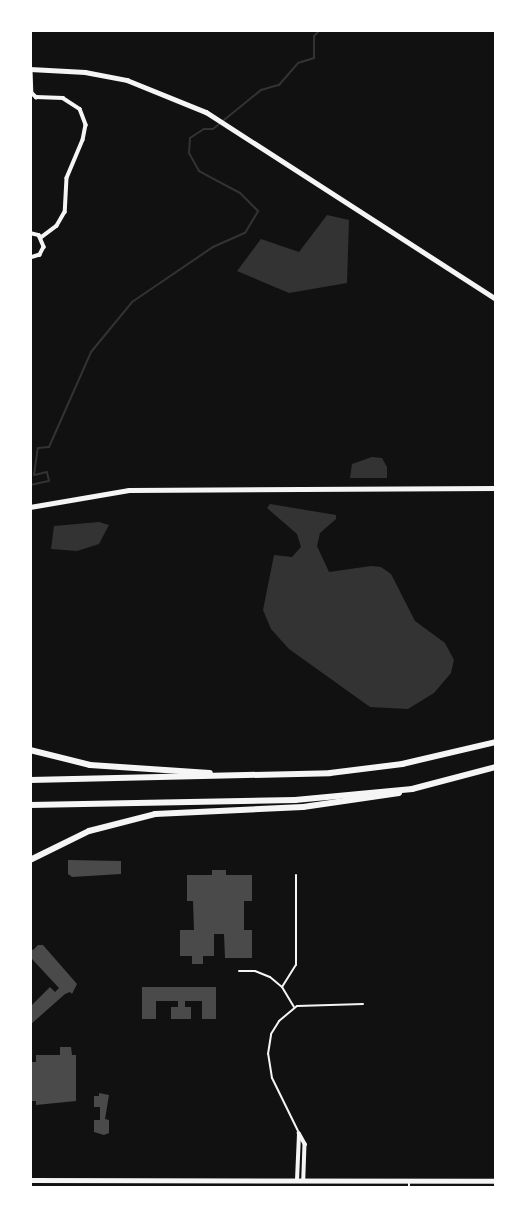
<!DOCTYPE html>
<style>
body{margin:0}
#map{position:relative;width:526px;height:1218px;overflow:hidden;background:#111;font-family:Cabin,sans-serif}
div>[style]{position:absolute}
.water>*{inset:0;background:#333}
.stream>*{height:2px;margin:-1px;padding:0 1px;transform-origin:1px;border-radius:1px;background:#333}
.building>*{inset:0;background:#4a4a4a}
.service>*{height:2px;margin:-1px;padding:0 1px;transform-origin:1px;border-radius:1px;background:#f5f5f5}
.minor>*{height:3.5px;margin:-1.75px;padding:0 1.75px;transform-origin:1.75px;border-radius:1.75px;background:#f5f5f5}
.tertiary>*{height:4.5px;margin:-2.25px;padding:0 2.25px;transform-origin:2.25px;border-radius:2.25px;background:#f5f5f5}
.motorway>*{height:6px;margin:-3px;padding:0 3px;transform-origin:3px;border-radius:3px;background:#f5f5f5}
span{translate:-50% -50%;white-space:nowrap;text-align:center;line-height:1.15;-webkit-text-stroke:6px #fff;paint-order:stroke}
.frame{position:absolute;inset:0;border:32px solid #fff;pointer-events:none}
</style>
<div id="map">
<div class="water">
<i style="clip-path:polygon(327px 215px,349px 220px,347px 283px,289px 293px,237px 271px,261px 239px,299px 252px)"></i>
<i style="clip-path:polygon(372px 457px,382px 458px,387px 467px,387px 478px,350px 478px,352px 464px)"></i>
<i style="clip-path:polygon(270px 504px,336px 515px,336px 519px,320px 533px,317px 546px,329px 572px,371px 566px,381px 567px,391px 574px,415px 621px,445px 643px,454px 660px,451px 673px,434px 693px,408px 709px,370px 707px,289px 649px,271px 629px,263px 610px,274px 555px,292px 557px,301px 547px,297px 534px,267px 508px)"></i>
<i style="clip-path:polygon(99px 522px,109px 525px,99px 544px,77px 551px,51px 549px,54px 526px)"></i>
</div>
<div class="stream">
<i style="left:30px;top:485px;width:19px;rotate:-12deg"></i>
<i style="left:49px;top:481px;width:9px;rotate:-103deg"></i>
<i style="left:47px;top:472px;width:13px;rotate:167deg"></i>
<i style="left:34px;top:475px;width:27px;rotate:-82deg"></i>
<i style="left:38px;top:448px;width:11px;rotate:-5deg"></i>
<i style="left:49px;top:447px;width:104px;rotate:-66.1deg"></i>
<i style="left:91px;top:352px;width:65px;rotate:-50.6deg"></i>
<i style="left:132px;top:302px;width:98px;rotate:-34.2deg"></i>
<i style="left:213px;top:247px;width:35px;rotate:-24deg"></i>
<i style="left:245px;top:233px;width:26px;rotate:-59deg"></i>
<i style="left:258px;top:211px;width:25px;rotate:-135deg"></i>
<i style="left:240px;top:193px;width:47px;rotate:-151.8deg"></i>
<i style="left:199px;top:171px;width:21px;rotate:-119deg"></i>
<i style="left:189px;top:153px;width:15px;rotate:-86deg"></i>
<i style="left:190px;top:138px;width:17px;rotate:-33deg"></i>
<i style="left:204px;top:129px;width:9px"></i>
<i style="left:213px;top:129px;width:62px;rotate:-39.1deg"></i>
<i style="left:261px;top:90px;width:19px;rotate:-16deg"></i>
<i style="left:279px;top:85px;width:29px;rotate:-49deg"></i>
<i style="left:298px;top:63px;width:17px;rotate:-17deg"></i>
<i style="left:314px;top:58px;width:22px;rotate:-90deg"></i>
<i style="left:314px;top:36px;width:8px;rotate:-45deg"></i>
</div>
<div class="building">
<i style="clip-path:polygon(68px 860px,121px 861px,121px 874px,72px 877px,68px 874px)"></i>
<i style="clip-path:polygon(212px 870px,226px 870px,226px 875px,252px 875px,252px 901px,244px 901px,244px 930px,252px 930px,252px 958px,225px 958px,224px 934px,214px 934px,214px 956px,203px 956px,203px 964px,192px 964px,192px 956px,180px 956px,180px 930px,194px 930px,193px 901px,187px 901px,187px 875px,212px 875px)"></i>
<i style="clip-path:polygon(38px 945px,43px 945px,77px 984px,72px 994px,70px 992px,65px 994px,30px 1025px,31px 1006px,50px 987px,55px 992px,59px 988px,32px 959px,30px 961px,30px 947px,33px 950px)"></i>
<i style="clip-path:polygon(142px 987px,216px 987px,216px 1019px,202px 1019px,202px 1001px,185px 1001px,185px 1007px,191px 1007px,191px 1019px,171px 1019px,171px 1007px,178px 1007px,178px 1001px,156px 1001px,156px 1019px,142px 1019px)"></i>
<i style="clip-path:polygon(60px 1047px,71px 1047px,72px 1055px,76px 1055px,76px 1101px,36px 1105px,36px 1101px,30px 1101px,30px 1062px,36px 1062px,36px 1055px,60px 1055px)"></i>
<i style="clip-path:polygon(99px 1093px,109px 1095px,105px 1119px,109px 1120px,109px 1133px,104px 1135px,94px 1132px,94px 1120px,100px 1120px,100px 1107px,94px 1107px,94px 1096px,99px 1096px)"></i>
</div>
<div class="service">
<i style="left:239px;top:971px;width:16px"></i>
<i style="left:255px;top:971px;width:16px;rotate:22deg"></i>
<i style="left:270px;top:977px;width:16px;rotate:40deg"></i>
<i style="left:282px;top:987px;width:23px;rotate:59deg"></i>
<i style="left:282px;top:987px;width:26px;rotate:-58deg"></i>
<i style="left:296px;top:965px;width:90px;rotate:-90deg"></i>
<i style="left:298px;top:1131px;width:59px;rotate:-116.1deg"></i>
<i style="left:272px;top:1078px;width:24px;rotate:-99deg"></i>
<i style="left:268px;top:1054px;width:20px;rotate:-81deg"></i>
<i style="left:271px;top:1034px;width:15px;rotate:-58deg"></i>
<i style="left:279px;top:1021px;width:23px;rotate:-40deg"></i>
<i style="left:297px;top:1006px;width:66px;rotate:-1.7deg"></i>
<i style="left:409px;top:1188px;width:6px;rotate:-90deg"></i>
</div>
<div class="minor">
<i style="left:31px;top:69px;width:24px;rotate:88deg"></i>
<i style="left:32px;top:93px;width:6px;rotate:45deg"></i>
<i style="left:36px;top:97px;width:27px;rotate:2deg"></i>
<i style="left:63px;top:98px;width:20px;rotate:33deg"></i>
<i style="left:80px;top:109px;width:17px;rotate:69deg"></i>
<i style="left:86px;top:125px;width:15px;rotate:101deg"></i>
<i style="left:83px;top:140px;width:41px;rotate:112.8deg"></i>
<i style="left:67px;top:178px;width:34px;rotate:93deg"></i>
<i style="left:65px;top:212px;width:16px;rotate:120deg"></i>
<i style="left:57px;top:226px;width:20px;rotate:143deg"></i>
<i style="left:30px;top:233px;width:9px;rotate:13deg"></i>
<i style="left:39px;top:235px;width:13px;rotate:67deg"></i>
<i style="left:44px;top:247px;width:9px;rotate:117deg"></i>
<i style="left:40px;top:255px;width:10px;rotate:163deg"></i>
<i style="left:299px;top:1133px;width:13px;rotate:61deg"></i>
<i style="left:305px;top:1144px;width:37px;rotate:92deg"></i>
<i style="left:297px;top:1180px;width:45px;rotate:-87.5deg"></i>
</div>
<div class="tertiary">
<i style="left:30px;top:69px;width:55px;rotate:3.1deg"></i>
<i style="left:85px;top:72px;width:43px;rotate:10.8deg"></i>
<i style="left:127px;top:80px;width:85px;rotate:22.1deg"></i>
<i style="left:206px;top:112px;width:345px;rotate:32.8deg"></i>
<i style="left:30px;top:507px;width:100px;rotate:-9.7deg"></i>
<i style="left:129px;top:490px;width:367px;rotate:-0.3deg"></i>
<i style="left:30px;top:1180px;width:466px;rotate:0.1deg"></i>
</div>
<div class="motorway">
<i style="left:30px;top:750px;width:62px;rotate:14deg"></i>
<i style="left:90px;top:765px;width:120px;rotate:3.8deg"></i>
<i style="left:30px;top:780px;width:300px;rotate:-1.3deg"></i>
<i style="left:330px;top:773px;width:73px;rotate:-7.1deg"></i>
<i style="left:402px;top:764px;width:97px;rotate:-13.2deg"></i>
<i style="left:30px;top:805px;width:265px;rotate:-1.1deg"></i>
<i style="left:295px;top:800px;width:118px;rotate:-5.4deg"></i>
<i style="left:412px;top:789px;width:87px;rotate:-14.7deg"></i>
<i style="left:30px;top:860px;width:66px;rotate:-26.2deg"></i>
<i style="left:89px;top:831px;width:68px;rotate:-14.4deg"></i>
<i style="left:155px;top:814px;width:148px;rotate:-2.7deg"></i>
<i style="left:303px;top:807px;width:97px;rotate:-8.3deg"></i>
</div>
<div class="frame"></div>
</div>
